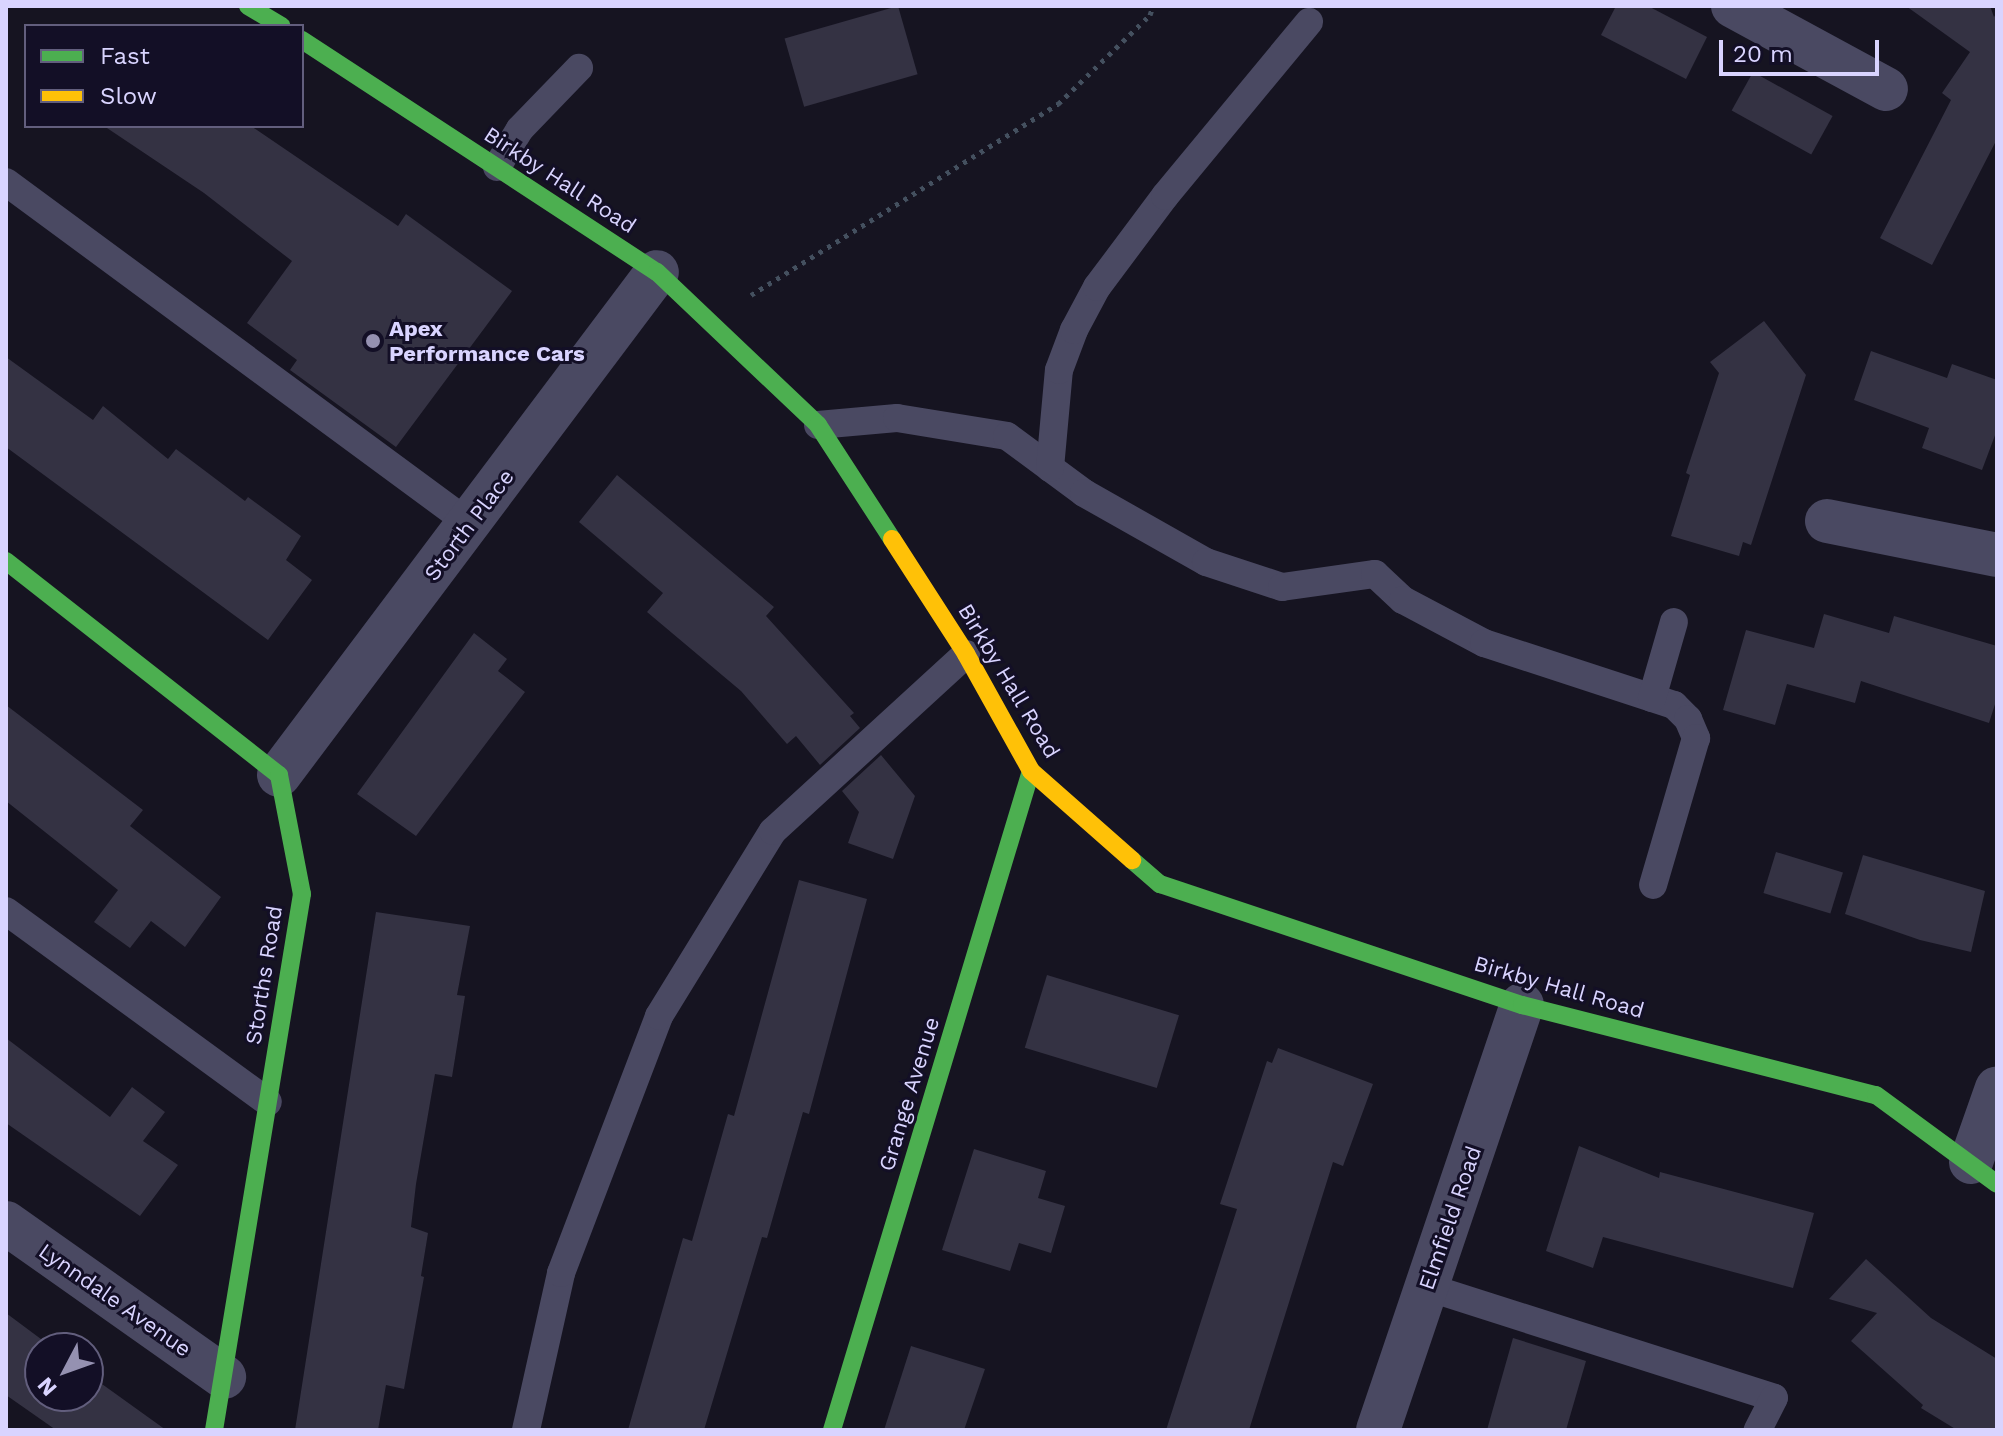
<!DOCTYPE html>
<style>
body{margin:0}
#map{position:relative;width:2003px;height:1436px;overflow:hidden;background:#161421;font-family:"Work Sans",sans-serif}
div>[style]{position:absolute}
.building>*{inset:0;background:#343243;transform-origin:0 0}
.path>*{height:5px;margin-top:-2.5px;transform-origin:0;background:repeating-linear-gradient(90deg,#44505f 0 4px,transparent 0 10px)}
.lane>*{height:28px;margin:-14px;padding:0 14px;transform-origin:14px;border-radius:14px;background:#4a4962}
.street>*{height:44px;margin:-22px;padding:0 22px;transform-origin:22px;border-radius:22px;background:#4a4962}
.fast>*{height:18px;margin:-9px;padding:0 9px;transform-origin:9px;border-radius:9px;background:#4caf50}
.slow>*{height:18px;margin:-9px;padding:0 9px;transform-origin:9px;border-radius:9px;background:#ffc107}
.dots>*{width:22px;height:22px;translate:-50% -50%;box-sizing:border-box;border:4px solid #130f26;border-radius:50%}
span{translate:-50% -50%;white-space:nowrap;text-align:center;line-height:1.15;-webkit-text-stroke:6px #130f26;paint-order:stroke}
.street-label{font-size:22px;color:#d9d4ff}
.poi-label{font-size:22px;color:#d9d4ff;font-weight:700}
.left{translate:0 -50%;text-align:left}
.frame{position:absolute;inset:0;border:8px solid #d9d4ff;pointer-events:none}
.legend{position:absolute;left:24px;top:24px;width:280px;height:104px;box-sizing:border-box;background:#130f26;border:2px solid #625e7d;margin:0;padding:10px 14px;list-style:none;font-size:24px;color:#d9d4ff}
.legend li{display:flex;align-items:center;gap:16px;height:40px}
.legend b{width:40px;border:2px solid #625e7d}
.north{position:absolute;left:24px;top:1332px;width:80px;height:80px;box-sizing:border-box;background:#130f26;border:2px solid #625e7d;border-radius:50%;rotate:229deg;font-size:22px;font-weight:700;line-height:32px;text-align:center;color:#d9d4ff}
.north::after{content:'';display:block;margin:auto;width:28px;height:36px;background:#9591b1;clip-path:polygon(50% 0,100% 100%,50% 72%,0 100%)}
.scale{position:absolute;left:1719px;top:40px;width:160px;height:36px;box-sizing:border-box;border:4px solid #d9d4ff;border-top:0;padding-left:10px;font-size:24px;line-height:28px;white-space:nowrap;color:#d9d4ff;-webkit-text-stroke:6px #130f26;paint-order:stroke}
</style>
<div id="map">
<div class="building">
<div style="left:898px;top:6px;width:71px;height:118px;rotate:74deg"></div>
<div style="clip-path:polygon(1616px 6px,1648px 6px,1707px 37px,1686px 79px,1601px 35px)"></div>
<div style="clip-path:polygon(1906px 6px,1990px 6px,1994px 17px,1997px 12px,1997px 139px,1932px 265px,1880px 238px,1951px 100px,1942px 93px,1970px 52px)"></div>
<div style="left:1753px;top:72px;width:91px;height:44px;rotate:29deg"></div>
<div style="clip-path:polygon(104px 126px,251px 126px,398px 226px,406px 214px,512px 291px,396px 447px,290px 370px,297px 360px,247px 323px,292px 261px,204px 193px)"></div>
<div style="clip-path:polygon(1764px 321px,1806px 375px,1751px 545px,1743px 542px,1739px 556px,1671px 536px,1690px 475px,1686px 473px,1719px 373px,1710px 362px)"></div>
<div style="clip-path:polygon(1871px 351px,1947px 378px,1952px 364px,1997px 380px,1997px 430px,1982px 470px,1922px 448px,1929px 428px,1854px 400px)"></div>
<div style="clip-path:polygon(6px 357px,93px 420px,103px 406px,168px 459px,176px 449px,245px 501px,248px 497px,301px 536px,286px 560px,312px 580px,268px 640px,6px 447px)"></div>
<div style="clip-path:polygon(617px 475px,774px 607px,766px 616px,854px 713px,850px 716px,860px 728px,820px 765px,796px 736px,787px 744px,741px 691px,647px 612px,663px 593px,579px 522px)"></div>
<div style="clip-path:polygon(1824px 614px,1889px 633px,1894px 616px,1997px 646px,1997px 698px,1989px 723px,1861px 681px,1855px 703px,1787px 684px,1775px 725px,1723px 710px,1746px 630px,1814px 648px)"></div>
<div style="clip-path:polygon(474px 633px,507px 659px,498px 671px,525px 692px,416px 836px,357px 794px)"></div>
<div style="clip-path:polygon(6px 705px,143px 810px,130px 826px,221px 897px,185px 947px,151px 921px,130px 948px,94px 922px,118px 890px,6px 801px)"></div>
<div style="clip-path:polygon(881px 755px,915px 796px,893px 859px,848px 843px,859px 812px,842px 791px)"></div>
<div style="left:1776px;top:852px;width:70px;height:43px;rotate:17deg"></div>
<div style="clip-path:polygon(1863px 855px,1985px 891px,1971px 952px,1920px 940px,1845px 914px)"></div>
<div style="clip-path:polygon(799px 880px,867px 899px,809px 1114px,803px 1112px,767px 1238px,762px 1237px,704px 1430px,628px 1430px,683px 1238px,692px 1241px,728px 1114px,734px 1116px)"></div>
<div style="clip-path:polygon(376px 912px,470px 926px,457px 995px,465px 996px,452px 1077px,435px 1074px,416px 1184px,411px 1227px,428px 1233px,421px 1276px,424px 1277px,404px 1389px,386px 1385px,378px 1430px,295px 1430px)"></div>
<div style="left:1047px;top:975px;width:138px;height:76px;rotate:17deg"></div>
<div style="clip-path:polygon(6px 1038px,110px 1117px,132px 1087px,165px 1112px,143px 1141px,178px 1165px,140px 1216px,6px 1123px)"></div>
<div style="clip-path:polygon(1278px 1048px,1373px 1084px,1343px 1166px,1333px 1162px,1249px 1430px,1166px 1430px,1237px 1209px,1220px 1204px,1267px 1061px,1272px 1063px)"></div>
<div style="clip-path:polygon(1579px 1146px,1659px 1178px,1660px 1172px,1814px 1213px,1793px 1288px,1603px 1237px,1593px 1268px,1546px 1251px)"></div>
<div style="clip-path:polygon(974px 1149px,1046px 1171px,1038px 1198px,1065px 1206px,1051px 1253px,1019px 1243px,1010px 1271px,942px 1250px)"></div>
<div style="clip-path:polygon(1866px 1259px,1931px 1318px,1997px 1359px,1997px 1430px,1957px 1430px,1921px 1408px,1923px 1405px,1851px 1341px,1877px 1313px,1829px 1299px)"></div>
<div style="clip-path:polygon(6px 1313px,53px 1348px,40px 1348px,40px 1396px,88px 1396px,88px 1374px,166px 1430px,56px 1430px,6px 1395px)"></div>
<div style="clip-path:polygon(1513px 1338px,1586px 1361px,1566px 1430px,1487px 1430px)"></div>
<div style="clip-path:polygon(911px 1346px,985px 1369px,964px 1430px,884px 1430px)"></div>
</div>
<div class="path">
<div style="left:751px;top:295px;width:362px;rotate:-31.9deg"></div>
<div style="left:1058px;top:104px;width:128px;rotate:-44.1deg"></div>
<div style="left:1150px;top:15px;width:9px;rotate:-72deg"></div>
</div>
<div class="lane">
<div style="left:497px;top:167px;width:44px;rotate:-58.8deg"></div>
<div style="left:520px;top:129px;width:85px;rotate:-46deg"></div>
<div style="left:6px;top:182px;width:576px;rotate:36.39deg"></div>
<div style="left:818px;top:425px;width:79px;rotate:-5.1deg"></div>
<div style="left:897px;top:418px;width:111px;rotate:9.3deg"></div>
<div style="left:1007px;top:436px;width:96px;rotate:36.5deg"></div>
<div style="left:1084px;top:493px;width:140px;rotate:29.5deg"></div>
<div style="left:1206px;top:562px;width:80px;rotate:18.2deg"></div>
<div style="left:1282px;top:587px;width:94px;rotate:-8deg"></div>
<div style="left:1375px;top:574px;width:38px;rotate:43deg"></div>
<div style="left:1403px;top:600px;width:92px;rotate:28deg"></div>
<div style="left:1484px;top:643px;width:200px;rotate:18.1deg"></div>
<div style="left:1674px;top:705px;width:20px;rotate:45deg"></div>
<div style="left:1688px;top:719px;width:21px;rotate:67deg"></div>
<div style="left:1696px;top:738px;width:153px;rotate:106.3deg"></div>
<div style="left:1050px;top:468px;width:98px;rotate:-84.8deg"></div>
<div style="left:1059px;top:370px;width:43px;rotate:-69.4deg"></div>
<div style="left:1074px;top:330px;width:49px;rotate:-61.9deg"></div>
<div style="left:1097px;top:287px;width:114px;rotate:-53.2deg"></div>
<div style="left:1165px;top:196px;width:226px;rotate:-50.4deg"></div>
<div style="left:1652px;top:698px;width:79px;rotate:-73.9deg"></div>
<div style="left:6px;top:911px;width:324px;rotate:36.1deg"></div>
<div style="left:1427px;top:1287px;width:364px;rotate:17.7deg"></div>
<div style="left:1774px;top:1398px;width:36px;rotate:117deg"></div>
<div style="left:526px;top:1430px;width:161px;rotate:-77.4deg"></div>
<div style="left:561px;top:1273px;width:275px;rotate:-69.1deg"></div>
<div style="left:659px;top:1016px;width:217px;rotate:-58.4deg"></div>
<div style="left:773px;top:831px;width:262px;rotate:-42.5deg"></div>
</div>
<div class="street">
<div style="left:1733px;top:6px;width:174px;rotate:28.5deg"></div>
<div style="left:1827px;top:521px;width:173px;rotate:11.3deg"></div>
<div style="left:279px;top:775px;width:629px;rotate:-53.08deg"></div>
<div style="left:1971px;top:1162px;width:78px;rotate:-70.6deg"></div>
<div style="left:6px;top:1223px;width:267px;rotate:35.2deg"></div>
<div style="left:1378px;top:1430px;width:449px;rotate:-71.3deg"></div>
</div>
<div class="fast">
<div style="left:248px;top:6px;width:39px;rotate:31deg"></div>
<div style="left:302px;top:40px;width:424px;rotate:33.2deg"></div>
<div style="left:657px;top:272px;width:222px;rotate:43.5deg"></div>
<div style="left:818px;top:425px;width:136px;rotate:57deg"></div>
<div style="left:6px;top:561px;width:347px;rotate:38.1deg"></div>
<div style="left:279px;top:775px;width:121px;rotate:79.1deg"></div>
<div style="left:302px;top:894px;width:543px;rotate:99.32deg"></div>
<div style="left:1132px;top:860px;width:37px;rotate:41deg"></div>
<div style="left:1160px;top:884px;width:382px;rotate:18.5deg"></div>
<div style="left:1522px;top:1005px;width:365px;rotate:14.3deg"></div>
<div style="left:1876px;top:1095px;width:150px;rotate:36.3deg"></div>
<div style="left:832px;top:1430px;width:688px;rotate:-73.2deg"></div>
</div>
<div class="slow">
<div style="left:892px;top:539px;width:137px;rotate:57.2deg"></div>
<div style="left:966px;top:654px;width:134px;rotate:60.9deg"></div>
<div style="left:1031px;top:771px;width:135px;rotate:41.4deg"></div>
</div>
<div class="dots">
<div style="left:373px;top:341px;background:#9591b1"></div>
</div>
<div class="street-label">
<span style="left:560px;top:180px;rotate:33deg">Birkby Hall Road</span>
<span style="left:469px;top:525px;rotate:-53deg">Storth Place</span>
<span style="left:1009px;top:681px;rotate:59deg">Birkby Hall Road</span>
<span style="left:264px;top:975px;rotate:-81deg">Storths Road</span>
<span style="left:1559px;top:987px;rotate:16deg">Birkby Hall Road</span>
<span style="left:909px;top:1094px;rotate:-73deg">Grange Avenue</span>
<span style="left:1450px;top:1218px;rotate:-71deg">Elmfield Road</span>
<span style="left:115px;top:1300px;rotate:35deg">Lynndale Avenue</span>
</div>
<div class="poi-label">
<span class="left" style="left:389px;top:341px">Apex<br>Performance Cars</span>
</div>
<div class="frame"></div>
<ul class="legend">
<li><b style="height:10px;background:#4caf50"></b>Fast</li>
<li><b style="height:10px;background:#ffc107"></b>Slow</li>
</ul>
<div class="north">N</div>
<div class="scale">20 m</div>
</div>
